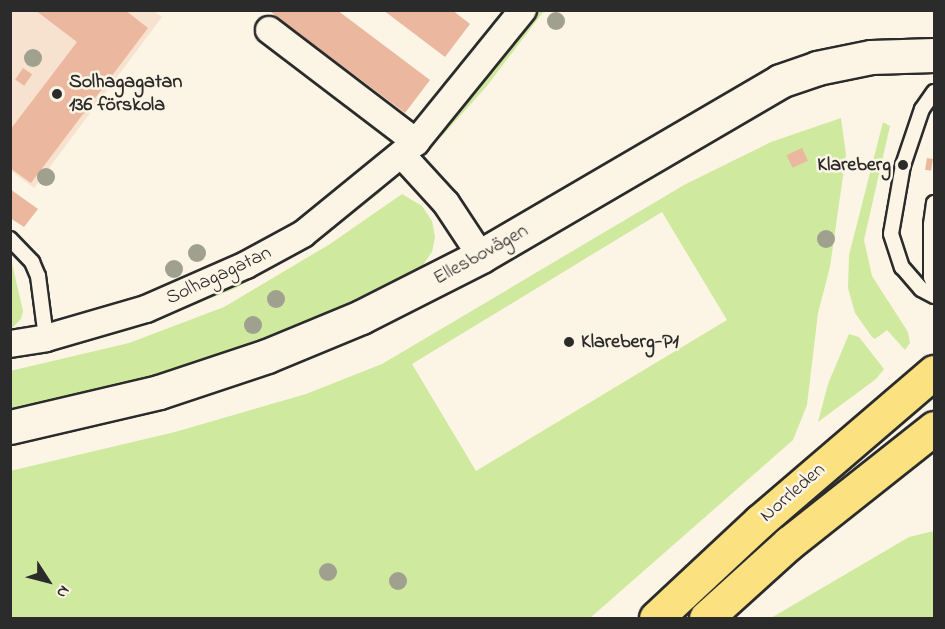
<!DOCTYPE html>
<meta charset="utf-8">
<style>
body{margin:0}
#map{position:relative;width:945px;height:629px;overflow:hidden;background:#fcf5e5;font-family:"Indie Flower",sans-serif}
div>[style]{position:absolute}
.built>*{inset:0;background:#f7e2d0}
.green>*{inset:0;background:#cfe99f}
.building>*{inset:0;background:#ebb79e;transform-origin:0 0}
.roads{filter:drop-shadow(2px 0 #2b2b2b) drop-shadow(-2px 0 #2b2b2b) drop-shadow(0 2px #2b2b2b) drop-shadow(0 -2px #2b2b2b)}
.service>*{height:14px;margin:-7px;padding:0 7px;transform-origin:7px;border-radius:7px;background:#fcf5e5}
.minor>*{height:26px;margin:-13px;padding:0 13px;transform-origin:13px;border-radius:13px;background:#fcf5e5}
.secondary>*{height:33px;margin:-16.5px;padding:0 16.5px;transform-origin:16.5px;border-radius:16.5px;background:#fcf5e5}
.trunk>*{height:33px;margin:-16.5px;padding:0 16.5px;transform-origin:16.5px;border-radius:16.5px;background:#fbe180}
.trees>*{width:18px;height:18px;margin:-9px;border-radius:50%;background:#a0a08f}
.dots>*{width:16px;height:16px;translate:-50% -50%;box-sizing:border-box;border:3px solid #fcf5e5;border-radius:50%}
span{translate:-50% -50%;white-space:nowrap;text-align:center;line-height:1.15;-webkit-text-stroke:5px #fcf5e5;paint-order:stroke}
.poi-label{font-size:20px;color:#2b2b2b;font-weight:700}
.left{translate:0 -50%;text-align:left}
.right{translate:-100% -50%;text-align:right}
.street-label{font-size:20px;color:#2b2b2b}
.frame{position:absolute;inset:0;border:12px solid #2b2b2b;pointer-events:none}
.north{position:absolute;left:18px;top:551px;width:60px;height:60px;-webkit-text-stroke:4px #fcf5e5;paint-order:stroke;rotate:126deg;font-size:16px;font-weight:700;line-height:24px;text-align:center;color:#2b2b2b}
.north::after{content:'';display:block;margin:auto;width:21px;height:27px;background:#2b2b2b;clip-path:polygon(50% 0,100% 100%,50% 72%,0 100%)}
</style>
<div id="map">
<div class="built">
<div style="clip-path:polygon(152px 10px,162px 17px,34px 188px,11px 171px,11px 11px)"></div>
</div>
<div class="green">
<div style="clip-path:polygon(537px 11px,544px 11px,486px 87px,441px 137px,444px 128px,492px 72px)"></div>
<div style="clip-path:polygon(evenodd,841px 118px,846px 155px,830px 267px,818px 313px,807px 405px,793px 440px,590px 618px,11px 618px,10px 471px,175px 432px,306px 394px,382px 364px,684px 185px,771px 142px,841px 118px,662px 212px,727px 320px,476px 471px,412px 364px,662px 212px)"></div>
<div style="clip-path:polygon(883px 122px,890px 126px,864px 240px,872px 276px,908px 332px,910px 343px,905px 350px,887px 330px,875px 339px,872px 337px,855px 313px,848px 288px,849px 255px)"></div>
<div style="clip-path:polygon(383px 190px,326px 235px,236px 288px,137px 328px,59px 350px,58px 344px)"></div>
<div style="clip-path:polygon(402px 194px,422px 206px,432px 221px,435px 237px,432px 252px,418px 272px,376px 294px,265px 340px,136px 382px,11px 410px,10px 371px,129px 343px,224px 307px,330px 244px)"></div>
<div style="clip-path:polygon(10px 255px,23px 311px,21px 319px,11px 329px)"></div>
<div style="clip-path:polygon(849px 334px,859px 337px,884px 369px,876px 379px,818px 422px,828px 384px)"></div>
<div style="clip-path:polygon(934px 531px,934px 618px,771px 618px,909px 537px)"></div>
</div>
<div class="building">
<div style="clip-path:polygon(35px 10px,125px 10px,148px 28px,31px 183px,10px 168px,10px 130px,77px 42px)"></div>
<div style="clip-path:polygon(268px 10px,337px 10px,430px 80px,405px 113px)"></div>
<div style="clip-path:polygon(383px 10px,452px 10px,470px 24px,445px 57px)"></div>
<div style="left:23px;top:68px;width:11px;height:14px;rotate:34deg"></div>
<div style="left:802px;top:148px;width:14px;height:17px;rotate:65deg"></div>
<div style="left:927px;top:158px;width:6px;height:12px;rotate:9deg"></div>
<div style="clip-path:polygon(10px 189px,38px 209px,24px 227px,10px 218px)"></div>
</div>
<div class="roads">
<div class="service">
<div style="left:934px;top:92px;width:21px;rotate:125deg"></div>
<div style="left:922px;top:109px;width:59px;rotate:108.7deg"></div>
<div style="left:903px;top:165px;width:70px;rotate:99.9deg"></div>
<div style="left:891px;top:234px;width:35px;rotate:72deg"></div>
<div style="left:902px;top:267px;width:29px;rotate:49deg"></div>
<div style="left:921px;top:289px;width:15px;rotate:28deg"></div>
<div style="left:934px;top:203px;width:21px;rotate:98deg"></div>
<div style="left:931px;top:224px;width:53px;rotate:90deg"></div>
<div style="left:931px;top:277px;width:9px;rotate:69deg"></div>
<div style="left:10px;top:239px;width:32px;rotate:46deg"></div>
<div style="left:32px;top:262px;width:15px;rotate:67deg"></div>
<div style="left:38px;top:276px;width:63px;rotate:82.6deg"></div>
</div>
<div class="minor">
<div style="left:269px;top:30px;width:185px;rotate:37.3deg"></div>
<div style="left:402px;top:155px;width:65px;rotate:47.5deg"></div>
<div style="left:446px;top:203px;width:64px;rotate:56.6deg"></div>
<div style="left:10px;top:344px;width:36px;rotate:-9deg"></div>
<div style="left:46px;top:338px;width:104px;rotate:-16.2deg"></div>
<div style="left:146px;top:309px;width:109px;rotate:-23.7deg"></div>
<div style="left:246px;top:265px;width:65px;rotate:-28.5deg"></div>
<div style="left:303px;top:234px;width:146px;rotate:-39.2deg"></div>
<div style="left:416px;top:142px;width:170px;rotate:-51deg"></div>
</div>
<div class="secondary">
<div style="left:10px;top:427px;width:153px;rotate:-13.2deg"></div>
<div style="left:159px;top:392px;width:114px;rotate:-18.4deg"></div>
<div style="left:267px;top:356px;width:102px;rotate:-22.5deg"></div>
<div style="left:361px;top:317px;width:135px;rotate:-26.9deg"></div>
<div style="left:481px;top:256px;width:346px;rotate:-30.3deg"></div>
<div style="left:780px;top:81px;width:39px;rotate:-19deg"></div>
<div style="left:817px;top:68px;width:55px;rotate:-11.5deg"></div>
<div style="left:871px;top:57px;width:63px;rotate:-1.8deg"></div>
</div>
<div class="trunk">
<div style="left:656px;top:618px;width:142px;rotate:-43deg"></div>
<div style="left:760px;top:521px;width:229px;rotate:-40.6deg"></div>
<div style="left:706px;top:618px;width:112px;rotate:-42.1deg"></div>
<div style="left:789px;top:543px;width:185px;rotate:-38.4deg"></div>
</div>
</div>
<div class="trees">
<div style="left:556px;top:21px"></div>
<div style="left:33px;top:58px"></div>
<div style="left:46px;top:177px"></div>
<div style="left:826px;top:239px"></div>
<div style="left:197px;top:253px"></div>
<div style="left:174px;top:269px"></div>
<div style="left:276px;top:299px"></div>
<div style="left:253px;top:325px"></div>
<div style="left:328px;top:572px"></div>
<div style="left:398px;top:581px"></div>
</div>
<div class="dots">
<div style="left:57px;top:94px;background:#2b2b2b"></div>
<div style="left:903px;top:165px;background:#2b2b2b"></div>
<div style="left:569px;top:342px;background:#2b2b2b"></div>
</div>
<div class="poi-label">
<span class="left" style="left:69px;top:94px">Solhagagatan<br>136 förskola</span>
<span class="right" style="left:891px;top:165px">Klareberg</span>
<span class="left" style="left:581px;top:342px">Klareberg-P1</span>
</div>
<div class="street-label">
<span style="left:481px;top:255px;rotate:-29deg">Ellesbovägen</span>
<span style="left:219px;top:276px;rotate:-25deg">Solhagagatan</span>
<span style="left:793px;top:493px;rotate:-41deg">Norrleden</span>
</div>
<div class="frame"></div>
<div class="north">N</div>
</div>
